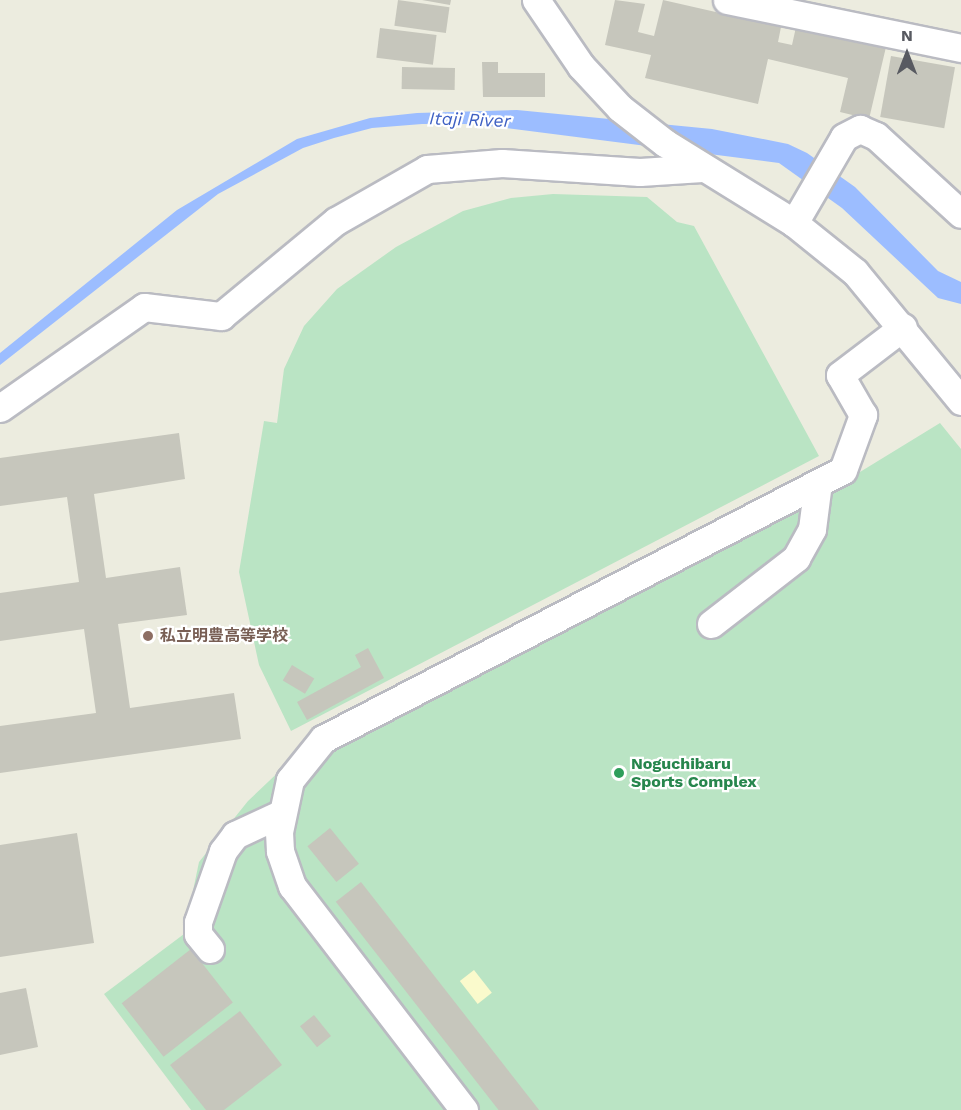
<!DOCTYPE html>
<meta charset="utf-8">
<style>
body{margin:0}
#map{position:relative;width:961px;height:1110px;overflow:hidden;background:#ececdf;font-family:"Work Sans","Noto Sans JP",sans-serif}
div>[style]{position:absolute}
.green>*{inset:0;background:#bae4c4}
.sand>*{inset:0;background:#fafacc;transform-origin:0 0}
.water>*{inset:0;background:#9cbdff}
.building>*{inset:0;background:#c6c6bc;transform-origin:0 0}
.roads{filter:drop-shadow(2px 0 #babbc2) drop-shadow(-2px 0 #babbc2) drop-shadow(0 2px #babbc2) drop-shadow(0 -2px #babbc2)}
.minor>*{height:27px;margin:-13.5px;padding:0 13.5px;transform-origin:13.5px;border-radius:13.5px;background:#fff}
.dots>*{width:16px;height:16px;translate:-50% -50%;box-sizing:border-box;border:3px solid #fff;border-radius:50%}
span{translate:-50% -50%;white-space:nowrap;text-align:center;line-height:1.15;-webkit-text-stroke:4.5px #fff;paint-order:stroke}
.education-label{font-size:16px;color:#785e54;font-weight:700}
.left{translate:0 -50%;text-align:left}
.leisure-label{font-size:16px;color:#27864d;font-weight:700}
.water-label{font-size:18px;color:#3e60c3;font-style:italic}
.north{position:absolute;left:877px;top:24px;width:60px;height:60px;-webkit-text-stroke:4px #fff;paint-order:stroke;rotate:0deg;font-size:16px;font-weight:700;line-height:24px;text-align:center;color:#585a61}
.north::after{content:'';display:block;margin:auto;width:21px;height:27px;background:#585a61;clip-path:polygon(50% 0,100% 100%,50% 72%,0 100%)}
</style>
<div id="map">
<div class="green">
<div style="clip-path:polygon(553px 194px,647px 197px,677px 222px,694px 226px,819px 456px,291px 731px,259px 665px,239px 572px,264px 421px,277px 423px,284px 369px,304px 326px,337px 289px,396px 247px,463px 211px,511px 198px)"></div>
<div style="clip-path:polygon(940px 423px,961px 449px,961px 1110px,191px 1110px,104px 994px,184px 934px,199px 862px,248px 801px,307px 745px,309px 734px,829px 467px,842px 483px)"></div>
</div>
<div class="sand">
<div style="left:474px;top:970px;width:29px;height:18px;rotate:52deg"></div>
</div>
<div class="water">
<div style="clip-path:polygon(517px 110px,712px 129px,788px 144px,807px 153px,855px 187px,938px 271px,961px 282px,961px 304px,938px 298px,842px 208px,779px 163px,474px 124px,422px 124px,372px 128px,334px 138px,303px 148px,218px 194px,0 365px,0 353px,177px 210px,297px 139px,370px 118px,417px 113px)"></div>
</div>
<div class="building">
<div style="left:398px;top:0;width:52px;height:26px;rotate:8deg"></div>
<div style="clip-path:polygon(422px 0,451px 0,450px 5px)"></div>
<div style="clip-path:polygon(615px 0,645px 4px,638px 32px,654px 36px,663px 0,781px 27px,778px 42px,792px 45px,796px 27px,886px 47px,869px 119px,840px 112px,848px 78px,768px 59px,758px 104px,645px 78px,651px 55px,605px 45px)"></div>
<div style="left:380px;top:28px;width:57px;height:30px;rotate:7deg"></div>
<div style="left:891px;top:56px;width:65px;height:62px;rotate:10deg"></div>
<div style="clip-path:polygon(482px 62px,498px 62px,498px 73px,545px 73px,545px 97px,483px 97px)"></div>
<div style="left:402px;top:67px;width:53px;height:22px;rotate:1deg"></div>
<div style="clip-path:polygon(179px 433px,185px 479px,94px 494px,106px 578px,180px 567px,187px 615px,118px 624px,130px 708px,234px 693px,241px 739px,0 773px,0 726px,96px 713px,84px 629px,0 641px,0 593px,79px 582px,67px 497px,0 506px,0 458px)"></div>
<div style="clip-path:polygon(368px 648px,384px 678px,307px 720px,297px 702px,361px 667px,355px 655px)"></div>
<div style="left:292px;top:665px;width:26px;height:18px;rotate:31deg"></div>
<div style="left:330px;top:828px;width:46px;height:29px;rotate:51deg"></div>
<div style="clip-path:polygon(77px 833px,94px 943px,0 957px,0 845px)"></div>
<div style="left:361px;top:882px;width:289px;height:32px;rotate:52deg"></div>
<div style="left:191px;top:949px;width:68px;height:88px;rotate:52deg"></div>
<div style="clip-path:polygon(26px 988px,38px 1047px,0 1055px,0 993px)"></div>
<div style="clip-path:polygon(240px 1011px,282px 1065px,224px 1110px,206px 1110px,170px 1065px)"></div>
<div style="left:314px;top:1015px;width:27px;height:18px;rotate:51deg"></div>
</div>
<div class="roads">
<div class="minor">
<div style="left:536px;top:0;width:80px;rotate:55.7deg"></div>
<div style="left:581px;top:66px;width:57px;rotate:47.1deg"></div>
<div style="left:620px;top:108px;width:57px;rotate:37.9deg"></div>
<div style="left:665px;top:143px;width:152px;rotate:31.8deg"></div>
<div style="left:794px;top:223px;width:78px;rotate:38.8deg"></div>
<div style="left:855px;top:272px;width:167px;rotate:50.6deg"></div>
<div style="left:727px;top:0;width:239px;rotate:11.6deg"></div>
<div style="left:794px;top:223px;width:99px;rotate:-59.8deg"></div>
<div style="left:844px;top:137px;width:18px;rotate:-27deg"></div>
<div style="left:860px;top:129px;width:17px;rotate:24deg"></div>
<div style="left:876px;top:136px;width:115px;rotate:42.5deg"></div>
<div style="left:0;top:408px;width:176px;rotate:-35deg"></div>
<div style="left:144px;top:307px;width:78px;rotate:6.7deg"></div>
<div style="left:221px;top:316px;width:149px;rotate:-39.6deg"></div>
<div style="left:336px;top:221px;width:105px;rotate:-29.7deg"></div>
<div style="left:427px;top:169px;width:75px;rotate:-4.6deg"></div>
<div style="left:502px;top:163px;width:138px;rotate:3.7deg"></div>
<div style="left:640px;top:172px;width:62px;rotate:-3.7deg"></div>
<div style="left:711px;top:624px;width:108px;rotate:-37.8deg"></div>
<div style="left:796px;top:558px;width:33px;rotate:-61deg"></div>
<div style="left:812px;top:529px;width:46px;rotate:-82.6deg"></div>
<div style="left:210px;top:949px;width:19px;rotate:-129deg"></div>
<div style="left:198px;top:934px;width:12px;rotate:-90deg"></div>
<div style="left:198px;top:922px;width:75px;rotate:-70.6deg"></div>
<div style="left:223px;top:851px;width:20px;rotate:-53deg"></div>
<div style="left:235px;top:835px;width:50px;rotate:-25deg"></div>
<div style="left:464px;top:1110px;width:282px;rotate:-127.5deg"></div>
<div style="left:292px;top:886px;width:37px;rotate:-109deg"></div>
<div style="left:280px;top:851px;width:19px;rotate:-93deg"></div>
<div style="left:279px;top:832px;width:53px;rotate:-78.1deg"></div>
<div style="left:290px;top:780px;width:53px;rotate:-51.2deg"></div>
<div style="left:323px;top:739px;width:585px;rotate:-27.35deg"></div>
<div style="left:843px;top:470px;width:59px;rotate:-70deg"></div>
<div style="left:863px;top:415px;width:46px;rotate:-119.9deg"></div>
<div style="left:840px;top:375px;width:79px;rotate:-37.3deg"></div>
</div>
</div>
<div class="dots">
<div style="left:148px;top:636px;background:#8d6e63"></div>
<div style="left:619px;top:773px;background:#2e9e5b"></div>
</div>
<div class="education-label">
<span class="left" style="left:160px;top:636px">私立明豊高等学校</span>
</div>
<div class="leisure-label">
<span class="left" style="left:631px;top:773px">Noguchibaru<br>Sports Complex</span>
</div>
<div class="water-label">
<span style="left:470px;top:120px;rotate:2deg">Itaji River</span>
</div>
<div class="north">N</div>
</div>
